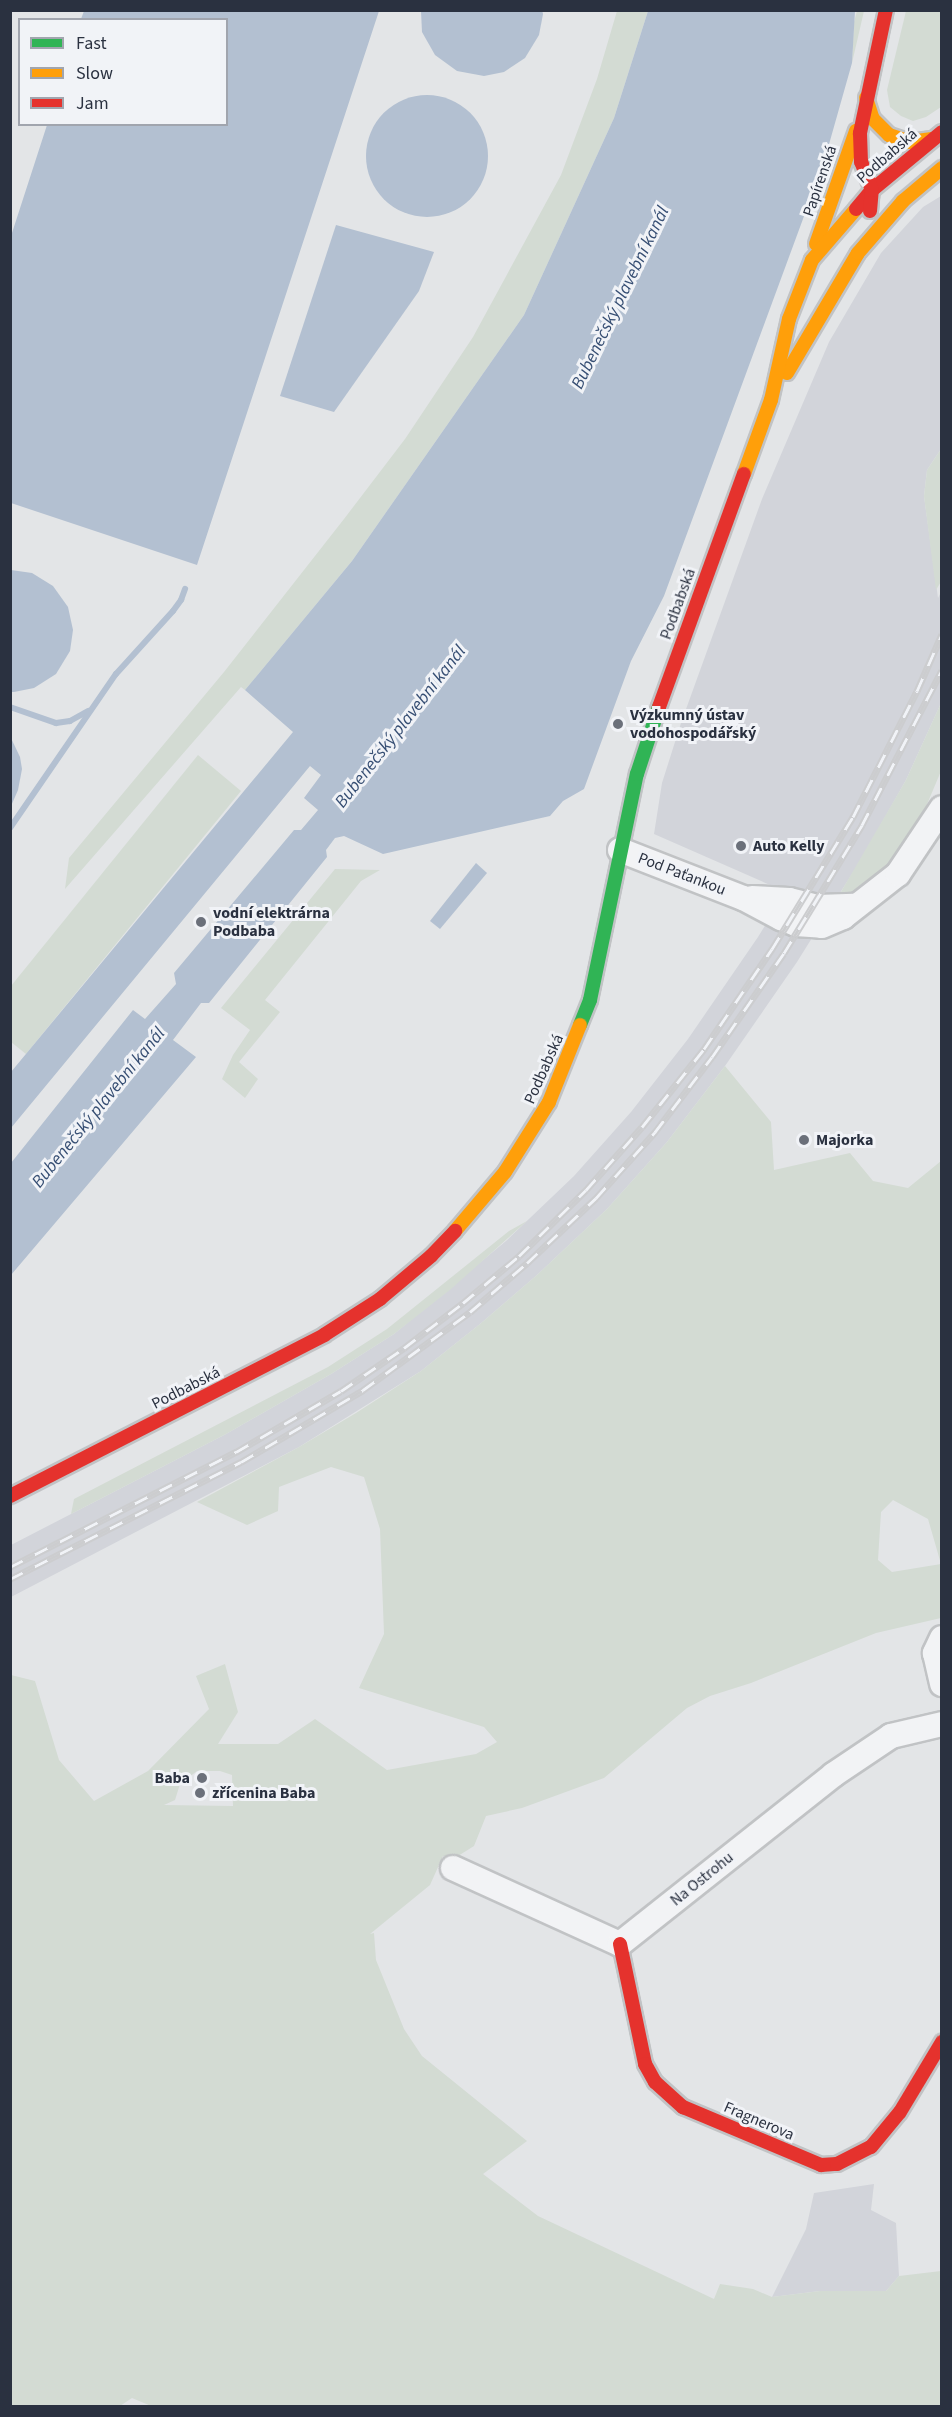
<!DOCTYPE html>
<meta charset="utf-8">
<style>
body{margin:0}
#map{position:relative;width:952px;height:2417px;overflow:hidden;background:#e3e5e7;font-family:"Source Sans 3",sans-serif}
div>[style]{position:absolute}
.built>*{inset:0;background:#d2d4da}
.green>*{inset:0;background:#d3dbd3}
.water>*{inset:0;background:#b3c0d1}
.round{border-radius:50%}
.stream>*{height:6px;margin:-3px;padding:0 3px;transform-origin:3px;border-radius:3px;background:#b3c0d1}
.roads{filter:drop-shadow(2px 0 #c1c3c5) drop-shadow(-2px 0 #c1c3c5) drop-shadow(0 2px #c1c3c5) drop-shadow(0 -2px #c1c3c5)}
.street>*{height:24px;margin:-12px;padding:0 12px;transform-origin:12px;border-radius:12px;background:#f2f3f5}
.fast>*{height:14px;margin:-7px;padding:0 7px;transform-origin:7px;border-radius:7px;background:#30b455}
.slow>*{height:14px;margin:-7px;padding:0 7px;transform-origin:7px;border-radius:7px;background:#ff9f0a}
.jam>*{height:14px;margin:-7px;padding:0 7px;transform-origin:7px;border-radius:7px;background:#e5322d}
.rail>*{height:7px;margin-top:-3.5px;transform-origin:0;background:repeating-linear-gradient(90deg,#f1f3f7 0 14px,#cccdcf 0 28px);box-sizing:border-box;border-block:2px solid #cccdcf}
.dots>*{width:16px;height:16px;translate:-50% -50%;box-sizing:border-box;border:3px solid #f1f3f7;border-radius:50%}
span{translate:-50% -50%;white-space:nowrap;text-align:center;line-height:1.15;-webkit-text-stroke:6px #f1f3f7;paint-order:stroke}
.street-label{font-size:16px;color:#2a3140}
.poi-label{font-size:16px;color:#2a3140;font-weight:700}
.left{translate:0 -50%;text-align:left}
.right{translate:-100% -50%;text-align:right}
.water-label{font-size:18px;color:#364e73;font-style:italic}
.frame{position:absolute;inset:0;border:12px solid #2a3140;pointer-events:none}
.legend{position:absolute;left:18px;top:18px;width:210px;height:108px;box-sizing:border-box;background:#f1f3f7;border:2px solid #a1a5ae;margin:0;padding:8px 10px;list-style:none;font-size:18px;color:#2a3140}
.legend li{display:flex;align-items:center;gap:12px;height:30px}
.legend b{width:30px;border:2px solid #a1a5ae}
</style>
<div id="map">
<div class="built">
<div style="clip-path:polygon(941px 196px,941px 449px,927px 470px,924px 496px,938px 598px,941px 592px,941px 703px,906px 780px,860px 861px,797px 962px,725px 1066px,667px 1142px,607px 1209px,537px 1275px,480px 1324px,421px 1371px,299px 1447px,11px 1597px,11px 1545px,226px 1434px,331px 1374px,394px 1334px,506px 1241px,574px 1176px,631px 1112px,688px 1039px,758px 937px,786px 892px,654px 834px,662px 783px,681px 723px,762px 499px,829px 342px,881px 253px,923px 207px)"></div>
<div style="clip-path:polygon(874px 2184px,871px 2210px,896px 2223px,899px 2276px,886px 2291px,820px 2291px,772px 2297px,806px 2229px,814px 2193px)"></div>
</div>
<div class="green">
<div style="clip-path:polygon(617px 11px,648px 11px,614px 118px,524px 315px,352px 561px,245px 690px,241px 687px,65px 889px,69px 858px,224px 672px,344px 519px,405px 439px,473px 337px,561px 175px,597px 79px)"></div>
<div style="clip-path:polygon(857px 11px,864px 11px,852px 63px,854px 22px)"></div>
<div style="clip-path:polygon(906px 11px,941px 11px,941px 107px,926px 117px,913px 121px,901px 116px,890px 107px,887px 90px)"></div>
<div style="clip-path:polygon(941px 449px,942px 580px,936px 590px,924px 496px,927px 470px)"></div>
<div style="clip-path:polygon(941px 703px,941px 771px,915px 833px,891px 867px,855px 895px,838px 897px,906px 780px)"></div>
<div style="clip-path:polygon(198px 755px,241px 791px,26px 1054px,11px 1042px,11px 986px)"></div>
<div style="clip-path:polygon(335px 869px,380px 870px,361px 881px,265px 1000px,280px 1012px,239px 1062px,258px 1079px,245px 1098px,222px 1079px,233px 1055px,250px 1030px,221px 1008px)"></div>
<div style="clip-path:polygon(evenodd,725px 1066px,771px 1122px,774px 1170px,850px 1153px,873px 1181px,908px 1188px,941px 1161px,941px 1618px,876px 1633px,751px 1683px,710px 1696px,687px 1708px,604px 1778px,522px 1808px,486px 1816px,474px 1846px,458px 1856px,443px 1856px,430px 1885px,370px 1934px,374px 1933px,376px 1960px,404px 2029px,422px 2056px,527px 2141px,483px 2174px,538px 2216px,714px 2299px,720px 2284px,753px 2289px,772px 2297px,820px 2291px,886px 2291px,899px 2276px,941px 2271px,941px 2406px,151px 2406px,132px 2398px,120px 2406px,11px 2406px,11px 1675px,35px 1681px,59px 1760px,94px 1801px,148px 1771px,209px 1709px,196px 1676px,225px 1664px,238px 1712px,218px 1744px,278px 1744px,315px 1719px,387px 1770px,476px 1754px,497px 1742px,484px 1727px,359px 1688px,384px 1634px,380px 1529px,364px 1477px,331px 1467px,279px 1487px,278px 1511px,247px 1525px,197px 1502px,299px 1447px,356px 1413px,421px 1371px,480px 1324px,537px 1275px,607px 1209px,667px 1142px,725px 1066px,893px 1500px,928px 1519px,941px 1564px,892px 1572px,878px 1560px,881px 1512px,893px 1500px,725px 1066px,197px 1771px,220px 1771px,232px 1775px,233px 1806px,164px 1805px,175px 1800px,180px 1784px,197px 1771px)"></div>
<div style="clip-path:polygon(527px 1221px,451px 1289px,394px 1334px,331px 1374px,226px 1434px,71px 1514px,74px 1499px,328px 1367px,387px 1329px,509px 1231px)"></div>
</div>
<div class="water">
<div style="clip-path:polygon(84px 11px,379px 11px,197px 565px,11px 503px,11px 236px,47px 125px,226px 124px,226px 20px,81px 19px)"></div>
<div style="clip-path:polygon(421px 11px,542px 10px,543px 14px,539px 35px,525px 58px,504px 72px,484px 76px,457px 71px,435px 55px,422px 32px)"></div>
<div style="clip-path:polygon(648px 11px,855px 11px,852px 63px,824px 162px,664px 596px,631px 661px,584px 789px,563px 801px,550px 816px,383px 854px,344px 836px,335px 838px,326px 850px,327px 857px,209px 1003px,201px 1003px,173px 1040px,196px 1057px,11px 1275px,11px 1163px,133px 1010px,145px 1019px,176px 984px,174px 973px,294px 830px,301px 830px,318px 810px,304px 798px,321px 775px,310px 766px,11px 1128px,11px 1072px,293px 732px,245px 690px,352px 561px,524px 315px,614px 118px)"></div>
<div class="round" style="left:366px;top:95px;width:122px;height:122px"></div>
<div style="clip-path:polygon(336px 225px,434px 252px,419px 291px,334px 412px,280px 396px)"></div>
<div style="clip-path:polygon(11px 570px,32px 573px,53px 586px,68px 607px,73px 630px,70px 651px,56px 674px,34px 688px,14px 692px,10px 692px)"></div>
<div style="clip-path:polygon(10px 736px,20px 757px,22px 769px,18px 790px,11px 806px)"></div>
<div style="clip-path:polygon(476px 863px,487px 873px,440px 929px,430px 921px)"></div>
</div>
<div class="stream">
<div style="left:10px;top:707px;width:49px;rotate:19.2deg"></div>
<div style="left:56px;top:723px;width:14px;rotate:-8deg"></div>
<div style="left:70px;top:721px;width:21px;rotate:-29deg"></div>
<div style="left:10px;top:828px;width:187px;rotate:-55.5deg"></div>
<div style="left:116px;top:674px;width:85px;rotate:-47.9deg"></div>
<div style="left:173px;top:611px;width:14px;rotate:-54deg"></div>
<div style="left:181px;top:600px;width:12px;rotate:-70deg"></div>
</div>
<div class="roads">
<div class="street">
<div style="left:620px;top:850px;width:132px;rotate:21.3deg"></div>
<div style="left:743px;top:898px;width:43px;rotate:27.8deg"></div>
<div style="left:781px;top:918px;width:16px;rotate:22deg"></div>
<div style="left:796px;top:924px;width:26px;rotate:4deg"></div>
<div style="left:822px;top:926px;width:23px;rotate:-23deg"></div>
<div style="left:843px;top:917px;width:70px;rotate:-38deg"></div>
<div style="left:898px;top:874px;width:79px;rotate:-56.3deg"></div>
<div style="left:752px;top:898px;width:37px;rotate:3deg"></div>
<div style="left:789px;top:900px;width:30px;rotate:14deg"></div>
<div style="left:818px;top:907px;width:36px;rotate:-2deg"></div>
<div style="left:942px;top:1638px;width:17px;rotate:115deg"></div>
<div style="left:935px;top:1653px;width:32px;rotate:77deg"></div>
<div style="left:453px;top:1868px;width:183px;rotate:24.5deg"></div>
<div style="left:620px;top:1944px;width:272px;rotate:-38.4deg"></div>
<div style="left:833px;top:1775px;width:70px;rotate:-33.9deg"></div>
<div style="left:891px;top:1736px;width:52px;rotate:-13.2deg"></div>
</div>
<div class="fast">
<div style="left:580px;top:1025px;width:27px;rotate:-68deg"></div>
<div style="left:590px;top:1000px;width:231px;rotate:-78.3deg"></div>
<div style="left:637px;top:774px;width:71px;rotate:-71.8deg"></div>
</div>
<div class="slow">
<div style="left:866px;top:98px;width:22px;rotate:72deg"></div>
<div style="left:873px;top:119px;width:23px;rotate:45deg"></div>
<div style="left:889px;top:135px;width:22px;rotate:18deg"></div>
<div style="left:910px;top:142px;width:22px;rotate:-8deg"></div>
<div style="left:816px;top:244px;width:120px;rotate:-70.5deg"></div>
<div style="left:787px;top:373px;width:139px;rotate:-59.4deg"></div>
<div style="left:858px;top:253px;width:69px;rotate:-49.1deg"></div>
<div style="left:903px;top:201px;width:51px;rotate:-40.2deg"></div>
<div style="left:744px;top:474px;width:79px;rotate:-70deg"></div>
<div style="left:771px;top:400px;width:83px;rotate:-77.5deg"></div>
<div style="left:789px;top:319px;width:63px;rotate:-68.7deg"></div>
<div style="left:812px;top:260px;width:67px;rotate:-49.2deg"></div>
<div style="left:455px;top:1231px;width:77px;rotate:-49.7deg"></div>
<div style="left:505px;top:1172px;width:83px;rotate:-57.8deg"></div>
<div style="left:549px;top:1102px;width:83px;rotate:-68.1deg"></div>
</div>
<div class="jam">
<div style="left:856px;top:209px;width:25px;rotate:-50deg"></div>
<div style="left:872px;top:190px;width:91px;rotate:-39.6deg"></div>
<div style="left:870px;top:211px;width:21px;rotate:-85deg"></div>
<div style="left:872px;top:190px;width:30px;rotate:-111deg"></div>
<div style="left:861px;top:162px;width:29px;rotate:-92deg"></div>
<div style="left:860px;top:133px;width:126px;rotate:-78.1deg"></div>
<div style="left:659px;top:707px;width:248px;rotate:-70deg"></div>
<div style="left:10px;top:1496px;width:353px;rotate:-27.1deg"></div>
<div style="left:324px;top:1335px;width:67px;rotate:-32.7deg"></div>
<div style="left:380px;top:1299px;width:67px;rotate:-40.1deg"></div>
<div style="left:431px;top:1256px;width:35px;rotate:-46deg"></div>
<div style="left:620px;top:1944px;width:123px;rotate:78.2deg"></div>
<div style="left:645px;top:2064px;width:21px;rotate:61deg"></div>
<div style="left:655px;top:2082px;width:38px;rotate:42deg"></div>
<div style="left:683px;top:2107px;width:150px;rotate:22.8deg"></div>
<div style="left:821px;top:2165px;width:16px;rotate:-4deg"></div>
<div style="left:837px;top:2164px;width:38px;rotate:-27deg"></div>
<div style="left:871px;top:2147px;width:45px;rotate:-50.4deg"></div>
<div style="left:900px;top:2112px;width:82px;rotate:-59deg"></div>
</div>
</div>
<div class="rail">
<div style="left:10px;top:1567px;width:254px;rotate:-27deg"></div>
<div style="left:236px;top:1452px;width:121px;rotate:-30.2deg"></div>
<div style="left:341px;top:1391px;width:76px;rotate:-34.3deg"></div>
<div style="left:404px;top:1348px;width:74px;rotate:-37.3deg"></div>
<div style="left:463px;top:1303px;width:73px;rotate:-40deg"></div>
<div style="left:519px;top:1256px;width:94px;rotate:-44.6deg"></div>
<div style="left:586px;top:1190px;width:84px;rotate:-48.4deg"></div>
<div style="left:642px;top:1127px;width:100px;rotate:-51.5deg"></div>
<div style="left:704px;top:1049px;width:121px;rotate:-55.8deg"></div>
<div style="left:772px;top:949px;width:155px;rotate:-58.5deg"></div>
<div style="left:853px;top:817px;width:141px;rotate:-63.1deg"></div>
<div style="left:917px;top:691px;width:62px;rotate:-66.3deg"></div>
<div style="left:10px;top:1579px;width:259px;rotate:-26.9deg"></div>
<div style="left:241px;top:1462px;width:142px;rotate:-30.5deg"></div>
<div style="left:363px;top:1390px;width:132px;rotate:-36.1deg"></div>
<div style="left:470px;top:1312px;width:75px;rotate:-40.7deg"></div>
<div style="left:527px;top:1263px;width:95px;rotate:-43.3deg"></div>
<div style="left:596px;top:1198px;width:89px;rotate:-48.2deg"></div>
<div style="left:655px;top:1132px;width:94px;rotate:-52.8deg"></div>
<div style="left:712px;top:1057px;width:126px;rotate:-55.3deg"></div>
<div style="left:784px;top:953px;width:150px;rotate:-58.6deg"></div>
<div style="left:862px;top:825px;width:174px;rotate:-62.7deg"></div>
</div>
<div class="dots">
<div style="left:618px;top:724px;background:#6b707a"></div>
<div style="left:741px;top:846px;background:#6b707a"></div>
<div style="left:201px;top:922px;background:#6b707a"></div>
<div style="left:804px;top:1140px;background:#6b707a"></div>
<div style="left:202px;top:1778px;background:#6b707a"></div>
<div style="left:200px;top:1793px;background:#6b707a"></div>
</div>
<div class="street-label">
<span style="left:887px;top:156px;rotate:-41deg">Podbabská</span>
<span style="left:820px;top:181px;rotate:-71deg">Papírenská</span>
<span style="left:678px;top:604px;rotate:-70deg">Podbabská</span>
<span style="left:682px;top:874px;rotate:21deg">Pod Paťankou</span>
<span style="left:544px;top:1069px;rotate:-66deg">Podbabská</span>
<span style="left:186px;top:1388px;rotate:-27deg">Podbabská</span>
<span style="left:702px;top:1879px;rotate:-39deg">Na Ostrohu</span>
<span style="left:759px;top:2121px;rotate:23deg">Fragnerova</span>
</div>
<div class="poi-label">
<span class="left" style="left:630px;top:724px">Výzkumný ústav<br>vodohospodářský</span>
<span class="left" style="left:753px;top:846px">Auto Kelly</span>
<span class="left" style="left:213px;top:922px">vodní elektrárna<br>Podbaba</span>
<span class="left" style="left:816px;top:1140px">Majorka</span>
<span class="right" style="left:190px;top:1778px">Baba</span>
<span class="left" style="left:212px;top:1793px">zřícenina Baba</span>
</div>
<div class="water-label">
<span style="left:621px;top:298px;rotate:-64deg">Bubenečský plavební kanál</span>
<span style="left:401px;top:727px;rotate:-52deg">Bubenečský plavební kanál</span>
<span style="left:99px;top:1108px;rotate:-51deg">Bubenečský plavební kanál</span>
</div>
<div class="frame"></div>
<ul class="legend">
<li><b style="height:8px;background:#30b455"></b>Fast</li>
<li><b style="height:8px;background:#ff9f0a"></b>Slow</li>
<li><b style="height:8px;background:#e5322d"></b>Jam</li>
</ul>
</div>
